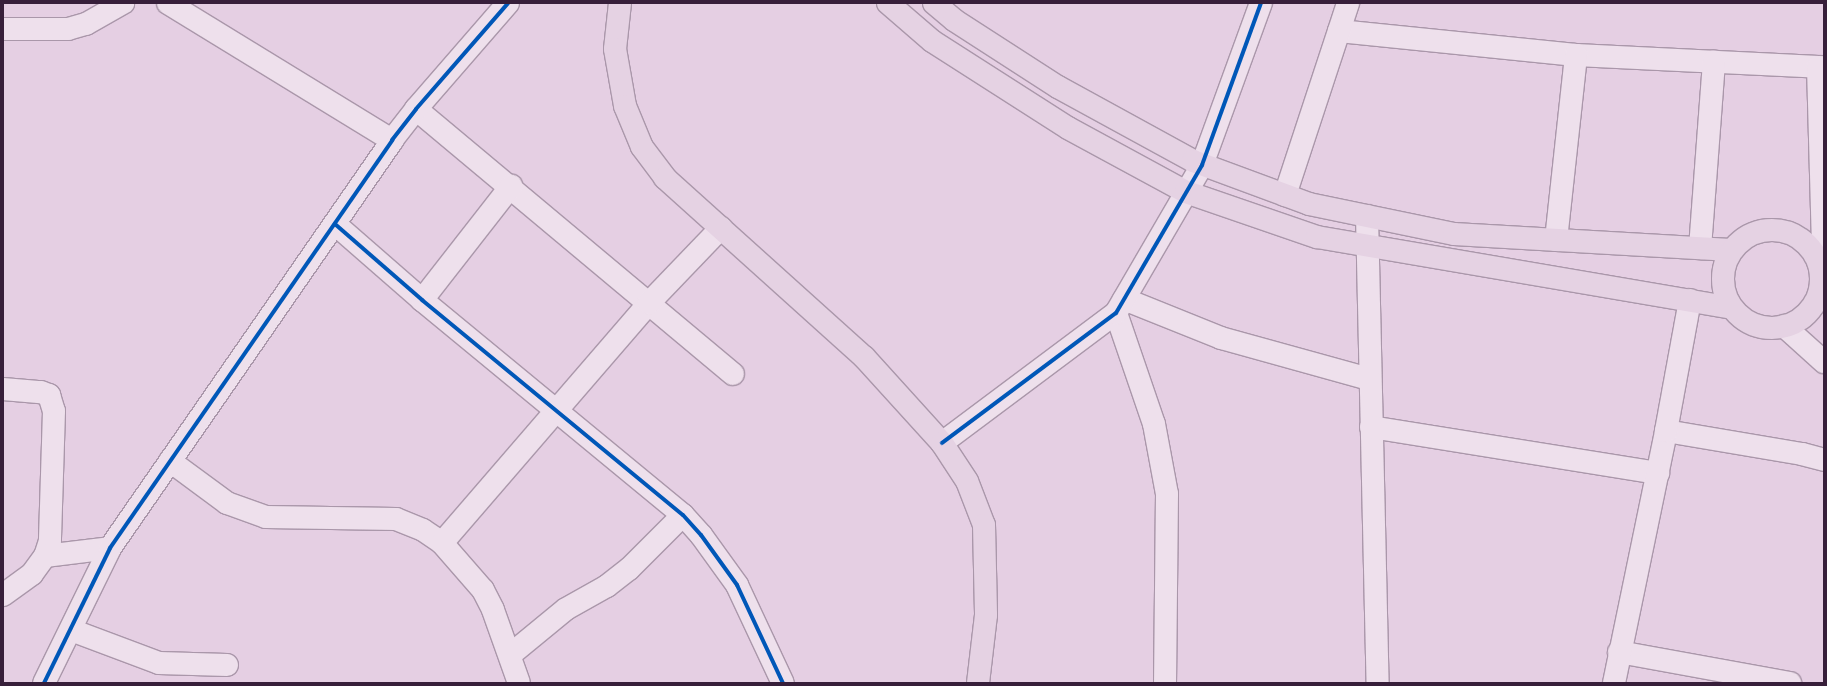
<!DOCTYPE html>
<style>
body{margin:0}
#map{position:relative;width:1827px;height:686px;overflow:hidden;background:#e5cfe3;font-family:"Noto Serif",serif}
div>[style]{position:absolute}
.roads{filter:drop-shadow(1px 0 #aa97aa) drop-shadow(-1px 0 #aa97aa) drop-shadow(0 1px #aa97aa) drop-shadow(0 -1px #aa97aa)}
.minor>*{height:22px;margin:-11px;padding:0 11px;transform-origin:11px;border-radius:11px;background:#eee0ec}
.major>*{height:22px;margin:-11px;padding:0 11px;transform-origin:11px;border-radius:11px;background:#e5d2e3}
.major>.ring{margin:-11px;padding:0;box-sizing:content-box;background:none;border:22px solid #e5d2e3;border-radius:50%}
.cycleway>*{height:4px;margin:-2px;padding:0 2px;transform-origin:2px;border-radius:2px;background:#0057b8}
span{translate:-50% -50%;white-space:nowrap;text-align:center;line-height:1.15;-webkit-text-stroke:3.5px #f6d5f2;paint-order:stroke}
.frame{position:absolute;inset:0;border:4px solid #371f3a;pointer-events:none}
</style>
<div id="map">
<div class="roads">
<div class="minor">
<div style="left:168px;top:3px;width:263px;rotate:31.5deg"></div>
<div style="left:3px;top:29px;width:65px"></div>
<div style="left:68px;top:29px;width:19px;rotate:-16deg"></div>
<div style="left:86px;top:24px;width:43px;rotate:-29.6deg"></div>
<div style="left:1339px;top:31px;width:238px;rotate:5.8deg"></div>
<div style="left:1576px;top:55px;width:248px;rotate:2.8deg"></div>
<div style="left:1818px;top:67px;width:181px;rotate:88.4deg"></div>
<div style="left:416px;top:109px;width:413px;rotate:39.9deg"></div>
<div style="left:1285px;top:195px;width:202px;rotate:-71.8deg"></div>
<div style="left:1367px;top:216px;width:467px;rotate:88.7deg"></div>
<div style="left:335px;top:224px;width:116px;rotate:41.1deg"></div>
<div style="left:422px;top:300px;width:338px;rotate:39.5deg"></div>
<div style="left:683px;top:515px;width:27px;rotate:48deg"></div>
<div style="left:701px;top:535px;width:62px;rotate:54.2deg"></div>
<div style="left:737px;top:585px;width:108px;rotate:64.9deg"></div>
<div style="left:1556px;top:240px;width:186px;rotate:-83.8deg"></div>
<div style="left:1700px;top:248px;width:187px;rotate:-85.7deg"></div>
<div style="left:1124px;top:299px;width:105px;rotate:21.9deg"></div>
<div style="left:1221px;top:338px;width:154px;rotate:15.5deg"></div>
<div style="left:422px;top:300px;width:145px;rotate:-52deg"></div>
<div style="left:1116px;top:313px;width:117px;rotate:71.1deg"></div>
<div style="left:1154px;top:424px;width:71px;rotate:79.5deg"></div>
<div style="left:1167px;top:494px;width:189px;rotate:90.6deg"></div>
<div style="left:1784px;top:326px;width:54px;rotate:42deg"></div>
<div style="left:3px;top:389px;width:38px;rotate:5deg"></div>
<div style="left:41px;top:392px;width:9px;rotate:21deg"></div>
<div style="left:49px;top:395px;width:17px;rotate:73deg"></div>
<div style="left:54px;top:411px;width:130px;rotate:91.8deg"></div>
<div style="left:50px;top:541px;width:16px;rotate:108deg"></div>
<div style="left:45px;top:556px;width:22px;rotate:126deg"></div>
<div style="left:32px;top:574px;width:36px;rotate:144deg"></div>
<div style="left:1371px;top:427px;width:291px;rotate:9.1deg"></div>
<div style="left:1666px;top:431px;width:138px;rotate:9.6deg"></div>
<div style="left:1802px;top:454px;width:23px;rotate:15deg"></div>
<div style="left:942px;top:443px;width:217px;rotate:-36.8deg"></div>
<div style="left:1116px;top:313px;width:171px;rotate:-59.8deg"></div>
<div style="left:1202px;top:165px;width:172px;rotate:-70deg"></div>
<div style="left:170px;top:461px;width:71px;rotate:36.4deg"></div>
<div style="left:227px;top:503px;width:41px;rotate:19.7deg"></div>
<div style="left:266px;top:517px;width:130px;rotate:0.9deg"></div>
<div style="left:396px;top:519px;width:29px;rotate:22deg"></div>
<div style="left:423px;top:530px;width:23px;rotate:34deg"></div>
<div style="left:442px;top:543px;width:62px;rotate:48.9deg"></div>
<div style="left:483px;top:590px;width:22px;rotate:63deg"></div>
<div style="left:493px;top:610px;width:77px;rotate:70.4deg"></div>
<div style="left:442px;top:543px;width:317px;rotate:-49.2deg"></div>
<div style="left:649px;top:303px;width:104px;rotate:-46.2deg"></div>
<div style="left:45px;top:556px;width:65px;rotate:-7deg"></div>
<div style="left:71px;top:630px;width:94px;rotate:20.6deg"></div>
<div style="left:159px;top:663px;width:68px;rotate:1.7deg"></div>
<div style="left:1619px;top:652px;width:174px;rotate:10.3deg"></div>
<div style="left:510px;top:655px;width:72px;rotate:-39.4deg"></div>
<div style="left:566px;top:609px;width:47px;rotate:-29.3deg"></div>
<div style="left:607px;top:586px;width:28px;rotate:-38deg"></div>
<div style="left:629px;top:569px;width:76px;rotate:-45deg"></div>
<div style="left:44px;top:683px;width:150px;rotate:-63.9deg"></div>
<div style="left:110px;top:548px;width:496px;rotate:-55.3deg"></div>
<div style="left:392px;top:140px;width:39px;rotate:-52deg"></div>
<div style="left:416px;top:109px;width:140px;rotate:-49deg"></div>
<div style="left:1614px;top:683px;width:257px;rotate:-78.3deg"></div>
<div style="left:1666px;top:431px;width:133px;rotate:-79.6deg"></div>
</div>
<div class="major">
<div style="left:620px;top:3px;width:46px;rotate:96.2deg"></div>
<div style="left:615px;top:49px;width:58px;rotate:80deg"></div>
<div style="left:625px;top:106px;width:44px;rotate:67.5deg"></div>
<div style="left:642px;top:147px;width:39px;rotate:53deg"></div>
<div style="left:665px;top:178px;width:268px;rotate:42deg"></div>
<div style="left:864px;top:357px;width:116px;rotate:47.8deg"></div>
<div style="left:942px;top:443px;width:45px;rotate:56.7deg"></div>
<div style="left:967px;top:481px;width:47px;rotate:68.9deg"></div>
<div style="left:984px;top:525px;width:90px;rotate:88.7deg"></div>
<div style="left:986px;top:615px;width:68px;rotate:96.7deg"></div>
<div style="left:888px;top:3px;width:58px;rotate:40.8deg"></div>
<div style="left:932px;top:41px;width:161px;rotate:32.6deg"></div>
<div style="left:1068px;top:128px;width:134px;rotate:28.5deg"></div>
<div style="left:1186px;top:192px;width:139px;rotate:19deg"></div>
<div style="left:1317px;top:237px;width:420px;rotate:9.7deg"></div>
<div style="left:934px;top:3px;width:26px;rotate:40deg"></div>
<div style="left:954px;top:20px;width:124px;rotate:32.8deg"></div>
<div style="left:1058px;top:87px;width:154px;rotate:28.7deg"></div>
<div style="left:1193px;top:161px;width:124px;rotate:20.3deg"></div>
<div style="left:1309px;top:204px;width:148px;rotate:11.7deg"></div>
<div style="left:1454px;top:234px;width:277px;rotate:3.3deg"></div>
<div class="ring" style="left:1723px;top:230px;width:76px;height:76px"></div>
</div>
</div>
<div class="cycleway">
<div style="left:335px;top:224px;width:116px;rotate:41.1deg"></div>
<div style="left:422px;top:300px;width:338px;rotate:39.5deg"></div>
<div style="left:683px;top:515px;width:27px;rotate:48deg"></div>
<div style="left:701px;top:535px;width:62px;rotate:54.2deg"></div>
<div style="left:737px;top:585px;width:108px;rotate:64.9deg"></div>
<div style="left:942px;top:443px;width:217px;rotate:-36.8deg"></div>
<div style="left:1116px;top:313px;width:171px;rotate:-59.8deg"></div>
<div style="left:1202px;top:165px;width:172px;rotate:-70deg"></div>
<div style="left:44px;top:683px;width:150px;rotate:-63.9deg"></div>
<div style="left:110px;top:548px;width:496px;rotate:-55.3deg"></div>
<div style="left:392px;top:140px;width:39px;rotate:-52deg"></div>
<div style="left:416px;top:109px;width:140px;rotate:-49deg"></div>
</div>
<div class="frame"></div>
</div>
